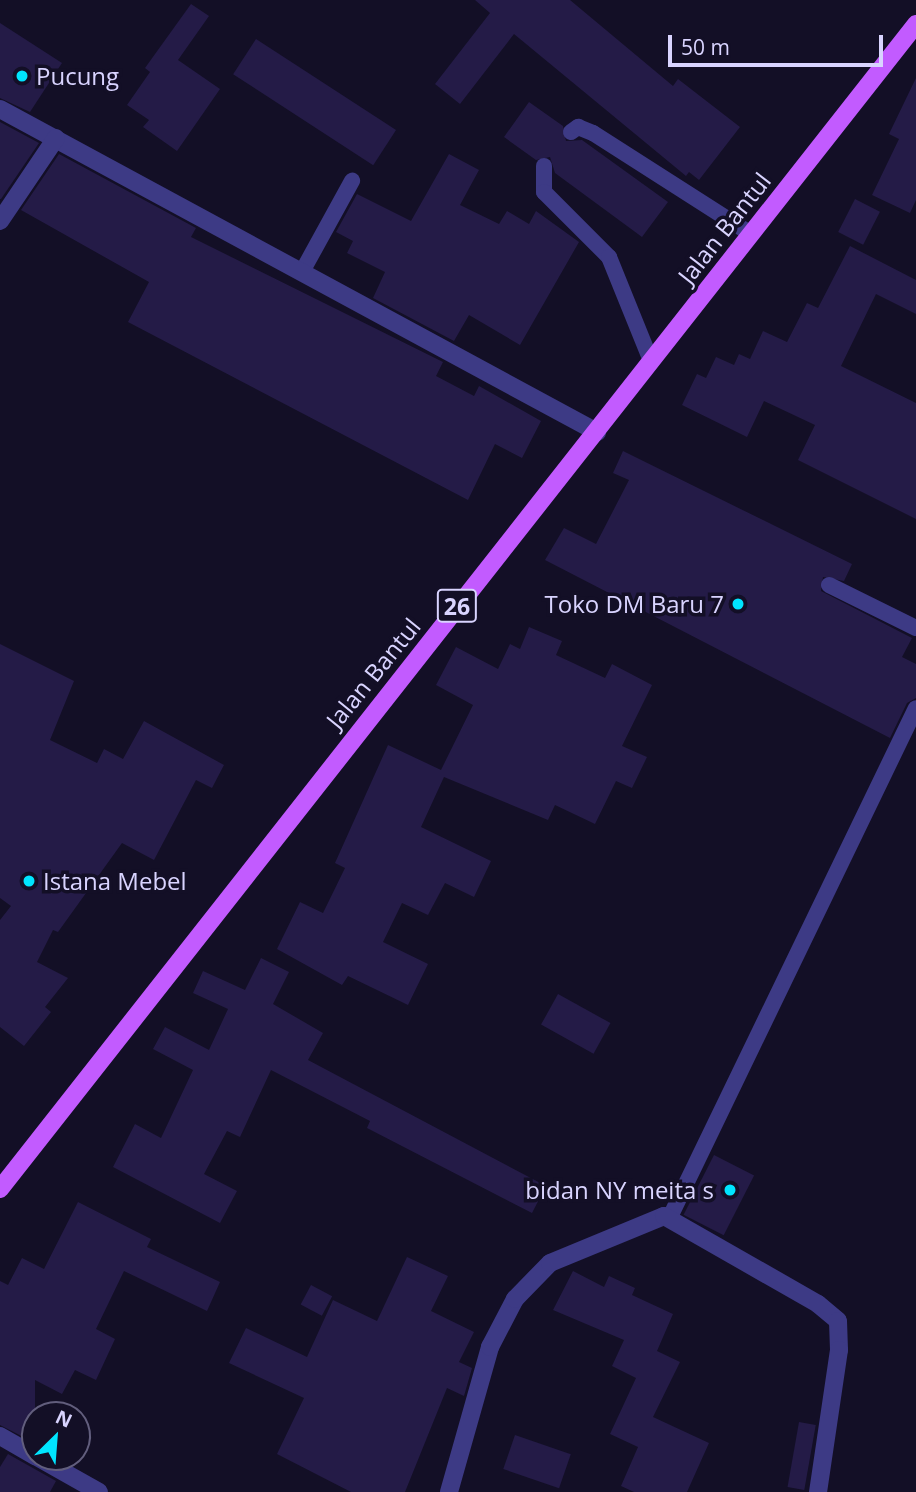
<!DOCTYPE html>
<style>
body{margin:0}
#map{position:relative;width:916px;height:1492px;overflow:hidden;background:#130f26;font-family:"Open Sans",sans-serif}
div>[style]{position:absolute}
.building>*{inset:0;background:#241b47;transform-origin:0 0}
.lane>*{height:16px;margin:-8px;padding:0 8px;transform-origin:8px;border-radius:8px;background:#3d3a85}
.street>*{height:18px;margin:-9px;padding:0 9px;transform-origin:9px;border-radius:9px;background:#3d3a85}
.primary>*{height:18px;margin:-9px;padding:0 9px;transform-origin:9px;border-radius:9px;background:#c25bff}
.dots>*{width:19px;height:19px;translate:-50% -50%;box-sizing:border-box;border:4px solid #130f26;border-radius:50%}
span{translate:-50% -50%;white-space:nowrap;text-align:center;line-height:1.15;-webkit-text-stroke:7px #130f26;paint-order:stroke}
.shield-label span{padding:2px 5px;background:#130f26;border:2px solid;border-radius:5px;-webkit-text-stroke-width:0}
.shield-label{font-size:23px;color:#d9d4ff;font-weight:700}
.poi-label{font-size:24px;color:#d9d4ff}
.left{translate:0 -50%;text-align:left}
.right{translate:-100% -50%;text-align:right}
.street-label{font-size:24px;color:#d9d4ff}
.north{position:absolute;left:21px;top:1401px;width:70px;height:70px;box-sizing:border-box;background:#130f26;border:2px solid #625e7d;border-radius:50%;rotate:25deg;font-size:19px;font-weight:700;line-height:28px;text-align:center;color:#d9d4ff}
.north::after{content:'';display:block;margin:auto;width:24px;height:32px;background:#00e5ff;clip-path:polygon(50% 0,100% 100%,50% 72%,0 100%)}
.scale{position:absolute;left:668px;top:35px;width:215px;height:32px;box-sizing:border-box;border:4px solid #d9d4ff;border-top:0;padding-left:9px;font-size:21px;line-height:24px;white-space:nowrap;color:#d9d4ff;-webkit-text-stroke:5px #130f26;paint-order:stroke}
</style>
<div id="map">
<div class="building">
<div style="clip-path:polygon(475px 0,570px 0,673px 86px,678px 79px,740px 127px,699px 180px,689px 172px,686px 176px,514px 34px,460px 104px,435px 84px,490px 13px)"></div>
<div style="clip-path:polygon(191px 4px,209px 16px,178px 60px,220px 89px,177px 151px,143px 127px,149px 120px,127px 105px,150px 72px,145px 68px)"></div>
<div style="clip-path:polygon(0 23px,62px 63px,30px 112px,0 98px)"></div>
<div style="left:256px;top:39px;width:167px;height:42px;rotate:33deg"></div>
<div style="clip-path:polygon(916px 78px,916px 200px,910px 213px,872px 195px,899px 139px,889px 134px)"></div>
<div style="clip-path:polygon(529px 102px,563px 126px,566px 141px,582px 140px,668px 202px,642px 237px,555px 173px,550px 157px,536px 160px,504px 137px)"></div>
<div style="clip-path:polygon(0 122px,39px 143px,1px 199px,0 199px)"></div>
<div style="clip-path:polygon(59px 154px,196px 228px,191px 237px,443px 362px,436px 376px,474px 396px,479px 386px,541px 421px,522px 458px,495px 444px,468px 500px,128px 322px,149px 282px,21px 210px)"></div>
<div style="clip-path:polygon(449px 154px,479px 170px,460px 205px,499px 224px,507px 211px,529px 224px,536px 211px,579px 242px,520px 345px,469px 315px,454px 341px,373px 298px,385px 272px,347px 253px,353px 241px,336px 232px,357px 194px,411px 221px)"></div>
<div style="left:855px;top:199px;width:28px;height:37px;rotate:27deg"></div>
<div style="clip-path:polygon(850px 246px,916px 280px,916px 314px,876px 294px,841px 366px,916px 403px,916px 519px,798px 460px,815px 425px,764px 401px,747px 437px,682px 405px,697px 374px,706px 378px,716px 357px,734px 365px,739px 354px,750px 359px,763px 331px,787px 342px,807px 303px,818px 308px)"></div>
<div style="clip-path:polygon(623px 451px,852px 564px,844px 581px,823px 577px,821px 591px,912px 638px,902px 657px,916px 664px,916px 698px,907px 703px,890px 738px,545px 560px,564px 528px,596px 544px,629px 480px,613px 473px)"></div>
<div style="clip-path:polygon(529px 627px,562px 641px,556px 655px,605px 678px,612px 664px,652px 685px,622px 746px,647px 757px,632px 788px,616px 781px,595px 824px,555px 805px,548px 820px,444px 777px,421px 827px,491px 861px,474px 897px,445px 883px,428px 915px,402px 903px,383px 942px,428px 964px,408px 1005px,348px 976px,342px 985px,277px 949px,300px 902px,323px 913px,345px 868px,335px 863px,388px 745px,441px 770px,473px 705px,436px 685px,456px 647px,498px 669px,510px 644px,520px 649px)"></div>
<div style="clip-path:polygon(0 644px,74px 681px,50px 740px,97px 763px,104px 749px,123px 759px,144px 721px,224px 765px,212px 788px,196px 780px,154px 860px,122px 843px,58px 932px,53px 930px,37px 962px,68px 978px,45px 1007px,51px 1012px,24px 1046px,0 1027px,0 920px,11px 906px,0 898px)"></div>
<div style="clip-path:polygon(261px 958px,289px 972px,273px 1004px,323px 1033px,308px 1060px,546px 1186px,532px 1213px,367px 1128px,370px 1121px,271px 1070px,240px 1137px,227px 1131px,204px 1174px,237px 1191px,220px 1223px,113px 1167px,135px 1124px,161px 1138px,193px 1070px,153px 1049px,165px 1027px,209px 1050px,228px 1009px,193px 993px,203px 971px,245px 990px)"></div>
<div style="left:558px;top:994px;width:60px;height:35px;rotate:29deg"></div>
<div style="left:714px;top:1155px;width:45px;height:67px;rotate:27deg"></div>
<div style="clip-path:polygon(78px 1202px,151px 1239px,147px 1247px,220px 1282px,207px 1311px,124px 1271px,96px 1329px,115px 1339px,96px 1380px,75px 1370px,62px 1394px,35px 1380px,35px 1443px,0 1425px,0 1281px,8px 1285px,22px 1258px,44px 1269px)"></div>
<div style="clip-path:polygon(407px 1257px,448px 1276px,431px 1311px,474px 1332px,459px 1362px,472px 1368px,464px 1396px,447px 1388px,405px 1492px,351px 1492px,277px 1454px,304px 1398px,229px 1363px,246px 1328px,307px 1357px,333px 1300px,377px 1321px)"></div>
<div style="clip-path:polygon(573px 1271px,604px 1287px,609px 1276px,635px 1288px,632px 1295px,673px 1314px,657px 1351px,680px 1362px,653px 1417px,709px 1443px,687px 1492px,634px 1492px,621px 1486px,638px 1447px,610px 1434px,636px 1378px,612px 1366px,624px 1340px,553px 1310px)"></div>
<div style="left:311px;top:1285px;width:24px;height:22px;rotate:28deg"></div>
<div style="left:799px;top:1422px;width:17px;height:66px;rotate:10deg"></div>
<div style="left:515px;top:1435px;width:59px;height:36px;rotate:19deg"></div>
<div style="clip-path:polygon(8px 1454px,56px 1481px,50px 1492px,0 1492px,0 1467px)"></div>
</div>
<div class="lane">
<div style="left:571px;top:132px;width:9px;rotate:-36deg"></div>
<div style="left:578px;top:127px;width:16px;rotate:22deg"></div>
<div style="left:593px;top:133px;width:188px;rotate:32.6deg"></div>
<div style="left:544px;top:166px;width:26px;rotate:90deg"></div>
<div style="left:544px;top:192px;width:92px;rotate:45deg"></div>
<div style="left:609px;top:257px;width:112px;rotate:68deg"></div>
<div style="left:303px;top:270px;width:102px;rotate:-61.2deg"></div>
<div style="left:829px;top:585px;width:97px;rotate:26.3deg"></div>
<div style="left:670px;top:1217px;width:565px;rotate:-64.21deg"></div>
</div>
<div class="street">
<div style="left:0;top:109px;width:679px;rotate:28.42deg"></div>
<div style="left:0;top:221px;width:100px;rotate:-56deg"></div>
<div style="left:0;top:1436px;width:40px;rotate:29.7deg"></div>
<div style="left:37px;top:1457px;width:71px;rotate:29.4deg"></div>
<div style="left:449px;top:1492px;width:151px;rotate:-74.2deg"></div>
<div style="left:490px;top:1347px;width:54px;rotate:-62.5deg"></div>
<div style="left:515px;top:1299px;width:50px;rotate:-45.8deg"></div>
<div style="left:550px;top:1263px;width:123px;rotate:-22.4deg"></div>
<div style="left:664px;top:1216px;width:177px;rotate:29.7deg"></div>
<div style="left:818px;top:1304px;width:26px;rotate:40deg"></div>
<div style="left:838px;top:1321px;width:29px;rotate:88deg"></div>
<div style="left:839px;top:1350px;width:144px;rotate:98.4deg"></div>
</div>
<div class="primary">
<div style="left:0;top:1189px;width:1482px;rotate:-51.82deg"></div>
</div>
<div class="dots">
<div style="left:22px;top:76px;background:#00e5ff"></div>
<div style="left:738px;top:604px;background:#00e5ff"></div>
<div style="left:29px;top:881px;background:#00e5ff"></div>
<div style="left:730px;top:1190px;background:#00e5ff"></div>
</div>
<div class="shield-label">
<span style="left:457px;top:606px">26</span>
</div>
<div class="poi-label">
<span class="left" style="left:36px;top:76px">Pucung</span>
<span class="right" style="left:724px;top:604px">Toko DM Baru 7</span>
<span class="left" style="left:43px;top:881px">Istana Mebel</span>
<span class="right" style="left:714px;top:1190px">bidan NY meita s</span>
</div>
<div class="street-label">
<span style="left:724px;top:228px;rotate:-52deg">Jalan Bantul</span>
<span style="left:373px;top:673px;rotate:-51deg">Jalan Bantul</span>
</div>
<div class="north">N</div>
<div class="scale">50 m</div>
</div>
